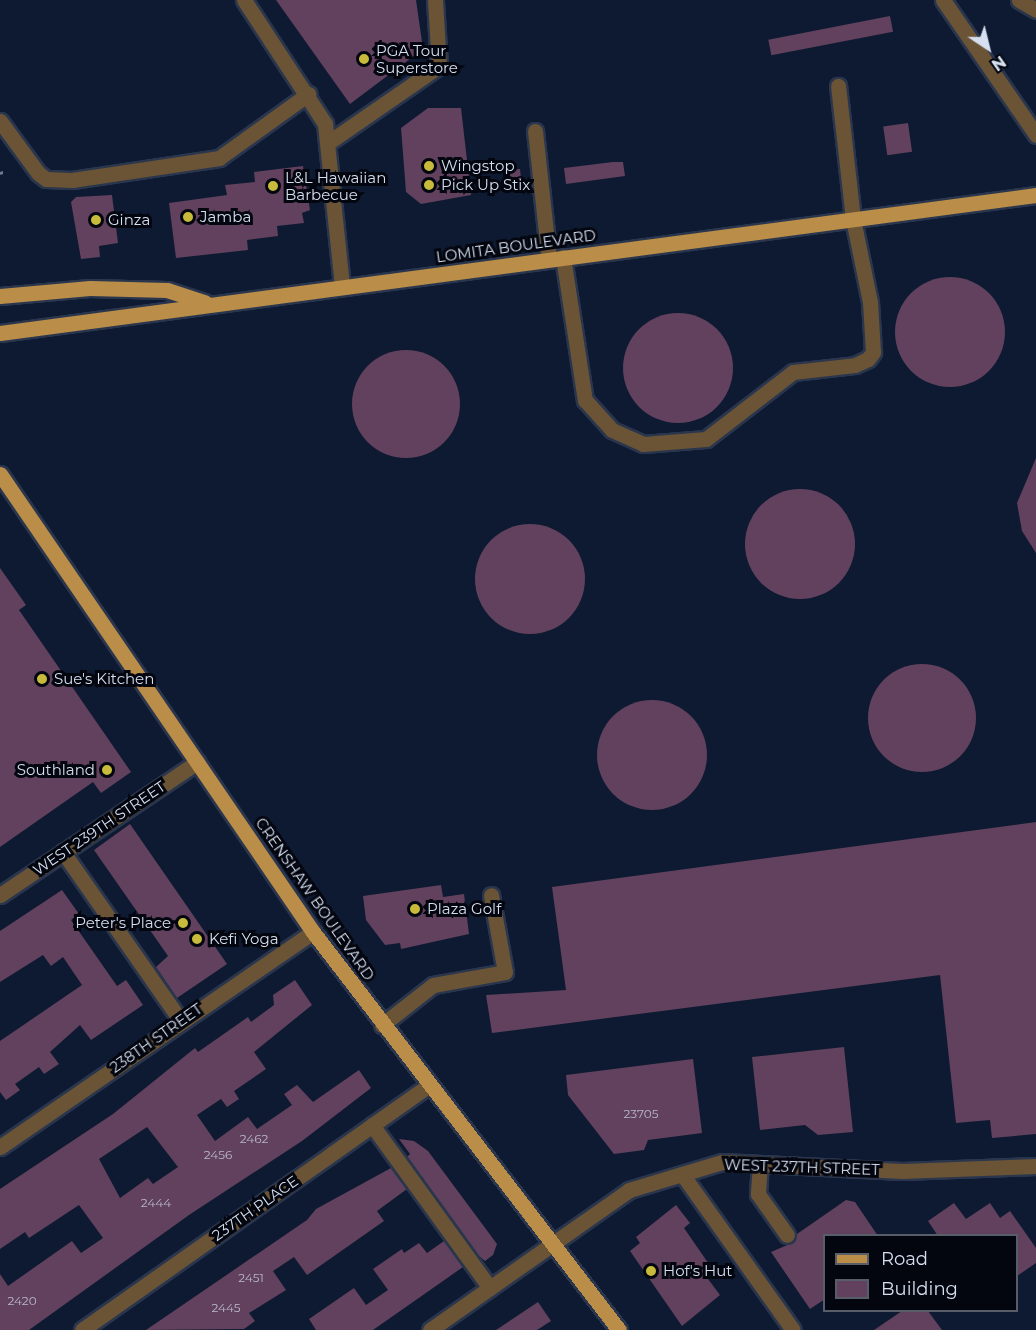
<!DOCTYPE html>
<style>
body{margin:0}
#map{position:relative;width:1036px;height:1330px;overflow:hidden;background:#0e1a32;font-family:Montserrat,sans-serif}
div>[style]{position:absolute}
.building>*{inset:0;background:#61415d;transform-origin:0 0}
.round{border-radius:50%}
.path>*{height:3px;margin-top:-1.5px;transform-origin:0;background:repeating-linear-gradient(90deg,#6e788d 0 3px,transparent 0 7.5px)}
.roads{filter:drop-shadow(2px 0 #2a364d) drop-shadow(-2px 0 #2a364d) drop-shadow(0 2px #2a364d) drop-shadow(0 -2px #2a364d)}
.minor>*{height:15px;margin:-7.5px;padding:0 7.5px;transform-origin:7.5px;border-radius:7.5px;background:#6a5435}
.major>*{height:15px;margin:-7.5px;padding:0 7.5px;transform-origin:7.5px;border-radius:7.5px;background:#ba8d48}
.dots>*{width:16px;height:16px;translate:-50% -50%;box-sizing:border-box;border:3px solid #03060f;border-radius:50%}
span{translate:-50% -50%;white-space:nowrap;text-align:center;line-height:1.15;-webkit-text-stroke:6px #03060f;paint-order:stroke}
.number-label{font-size:12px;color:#b9b8cb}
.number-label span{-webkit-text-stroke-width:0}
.poi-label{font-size:15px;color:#d6dff0}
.left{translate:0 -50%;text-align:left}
.right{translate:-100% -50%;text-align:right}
.street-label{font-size:15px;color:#d6dff0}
.legend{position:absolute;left:823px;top:1234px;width:195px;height:78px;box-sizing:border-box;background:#03060f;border:2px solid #575d69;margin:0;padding:8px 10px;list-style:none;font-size:18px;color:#d6dff0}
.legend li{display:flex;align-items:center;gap:12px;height:30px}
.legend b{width:30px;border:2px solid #575d69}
.north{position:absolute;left:958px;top:18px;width:60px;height:60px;-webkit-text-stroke:4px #03060f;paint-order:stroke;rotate:145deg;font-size:16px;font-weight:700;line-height:24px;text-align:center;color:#d6dff0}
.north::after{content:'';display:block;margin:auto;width:21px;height:27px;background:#d6dff0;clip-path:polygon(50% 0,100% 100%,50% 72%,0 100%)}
</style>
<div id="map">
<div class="building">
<div style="clip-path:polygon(276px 0,416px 0,423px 49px,350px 104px)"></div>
<div style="left:890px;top:16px;width:16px;height:124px;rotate:79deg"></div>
<div style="clip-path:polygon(428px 108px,461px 108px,471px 195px,421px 204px,406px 192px,401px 128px)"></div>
<div style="left:908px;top:123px;width:29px;height:25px;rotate:82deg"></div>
<div style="clip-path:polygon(613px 162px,623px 162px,625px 176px,566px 184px,564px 168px)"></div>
<div style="clip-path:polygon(303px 166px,310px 210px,302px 213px,304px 223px,277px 226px,278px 236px,247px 240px,248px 250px,176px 258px,169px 203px,227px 195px,225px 185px,255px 182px,254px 172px)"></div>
<div style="left:520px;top:169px;width:19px;height:14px;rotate:84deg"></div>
<div style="clip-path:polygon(112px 195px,118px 243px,99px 246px,100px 257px,81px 259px,71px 202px,76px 197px)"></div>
<div class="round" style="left:895px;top:277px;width:110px;height:110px"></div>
<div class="round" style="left:623px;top:313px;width:110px;height:110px"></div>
<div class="round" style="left:352px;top:350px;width:108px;height:108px"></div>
<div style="clip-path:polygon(1036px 458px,1036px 553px,1022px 531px,1017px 503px)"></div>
<div class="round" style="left:745px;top:489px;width:110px;height:110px"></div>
<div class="round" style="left:475px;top:524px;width:110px;height:110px"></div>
<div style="clip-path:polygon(0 568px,26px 605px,19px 610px,131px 772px,101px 793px,93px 782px,0 847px)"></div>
<div class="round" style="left:868px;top:664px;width:108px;height:108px"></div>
<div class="round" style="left:597px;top:700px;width:110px;height:110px"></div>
<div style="clip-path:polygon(1036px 822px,1036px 1134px,992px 1138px,990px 1120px,956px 1123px,940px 975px,492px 1033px,486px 995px,566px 990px,552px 887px)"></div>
<div style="clip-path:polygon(130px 824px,227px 964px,177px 998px,156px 967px,168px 956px,94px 850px)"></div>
<div style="clip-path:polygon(441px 885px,443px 897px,464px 894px,469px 934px,401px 949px,400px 943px,385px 945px,366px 920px,363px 896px)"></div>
<div style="clip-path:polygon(62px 890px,79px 914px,71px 920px,117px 986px,126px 980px,143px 1005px,91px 1040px,80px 1025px,50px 1052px,59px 1064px,44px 1074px,39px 1067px,15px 1084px,20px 1090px,6px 1100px,0 1092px,0 1041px,82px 985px,63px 957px,51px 966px,43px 955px,0 982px,0 931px)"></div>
<div style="clip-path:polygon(evenodd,295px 980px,312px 1005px,254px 1052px,266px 1069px,234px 1091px,239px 1099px,227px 1107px,221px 1099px,197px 1115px,215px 1141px,248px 1117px,257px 1129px,292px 1105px,284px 1094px,297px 1085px,313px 1102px,359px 1070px,371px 1088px,302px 1141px,189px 1215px,29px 1330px,0 1330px,0 1274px,8px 1286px,72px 1241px,81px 1253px,103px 1238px,79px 1205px,29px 1238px,25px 1232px,0 1249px,0 1189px,113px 1114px,195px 1048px,198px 1052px,248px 1017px,251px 1022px,274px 1005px,273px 995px,295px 980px,147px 1127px,178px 1167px,153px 1184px,148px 1178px,120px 1198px,99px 1159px,147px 1127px)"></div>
<div style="clip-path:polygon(844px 1047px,853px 1132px,818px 1135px,805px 1125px,760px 1130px,752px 1057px)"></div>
<div style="clip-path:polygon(693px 1059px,702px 1133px,648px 1140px,644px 1150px,614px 1154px,568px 1095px,566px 1075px)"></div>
<div style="clip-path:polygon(399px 1139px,414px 1141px,428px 1151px,497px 1244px,493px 1255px,485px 1261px,479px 1256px,407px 1157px,410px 1154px)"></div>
<div style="clip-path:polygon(391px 1168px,407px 1189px,377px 1211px,384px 1221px,307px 1275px,294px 1257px,273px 1271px,286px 1290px,249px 1313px,255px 1321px,244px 1329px,146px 1330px,307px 1220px,316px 1209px)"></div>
<div style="clip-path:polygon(846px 1200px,855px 1202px,878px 1236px,825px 1236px,825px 1299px,810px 1309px,771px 1252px,792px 1243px,797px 1234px)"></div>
<div style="clip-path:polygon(954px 1203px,966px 1219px,990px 1203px,1000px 1218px,1010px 1211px,1036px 1248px,1036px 1263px,1017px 1276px,1017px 1236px,938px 1236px,928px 1221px)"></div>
<div style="clip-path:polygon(676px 1205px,690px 1223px,684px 1228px,713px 1270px,705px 1275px,720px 1295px,682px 1326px,630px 1251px,640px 1243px,636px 1237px)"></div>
<div style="clip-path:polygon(444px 1241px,463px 1267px,373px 1330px,316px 1330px,309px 1319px,354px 1288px,366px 1305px,388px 1290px,373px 1269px,402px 1249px,404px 1253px,419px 1243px,427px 1253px)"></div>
<div style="clip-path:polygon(538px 1302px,551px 1321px,537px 1330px,496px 1330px)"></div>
<div style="clip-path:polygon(902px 1311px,928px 1311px,942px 1330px,874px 1330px)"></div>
</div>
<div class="path">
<div style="left:0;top:173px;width:6px;rotate:-18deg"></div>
</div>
<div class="roads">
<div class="minor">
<div style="left:244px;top:0;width:148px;rotate:56.8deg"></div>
<div style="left:325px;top:124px;width:164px;rotate:84deg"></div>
<div style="left:943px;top:0;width:164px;rotate:55.4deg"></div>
<div style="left:1019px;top:0;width:20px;rotate:30deg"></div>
<div style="left:0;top:121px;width:64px;rotate:53.8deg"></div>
<div style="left:38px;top:173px;width:10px;rotate:37deg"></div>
<div style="left:46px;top:179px;width:26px;rotate:2deg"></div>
<div style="left:72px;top:180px;width:149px;rotate:-8.5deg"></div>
<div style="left:219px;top:158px;width:110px;rotate:-35.7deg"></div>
<div style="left:535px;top:131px;width:129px;rotate:83.8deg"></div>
<div style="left:329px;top:142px;width:134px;rotate:-34.6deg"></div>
<div style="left:439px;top:66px;width:66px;rotate:-93.5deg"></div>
<div style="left:563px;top:257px;width:145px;rotate:81.3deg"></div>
<div style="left:585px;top:400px;width:40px;rotate:48deg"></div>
<div style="left:612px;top:430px;width:34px;rotate:24deg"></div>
<div style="left:643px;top:444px;width:63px;rotate:-4.5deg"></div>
<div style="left:706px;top:439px;width:110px;rotate:-37.6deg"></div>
<div style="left:793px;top:372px;width:62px;rotate:-6.4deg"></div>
<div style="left:855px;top:365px;width:14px;rotate:-25deg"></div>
<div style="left:868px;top:359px;width:9px;rotate:-54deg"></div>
<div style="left:873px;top:352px;width:50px;rotate:-93.4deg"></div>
<div style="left:870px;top:302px;width:85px;rotate:-101.6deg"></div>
<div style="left:853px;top:219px;width:134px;rotate:-96.4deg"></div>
<div style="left:63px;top:852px;width:206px;rotate:55.1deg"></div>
<div style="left:0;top:895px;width:238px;rotate:-34deg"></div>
<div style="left:382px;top:1025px;width:65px;rotate:-38.1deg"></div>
<div style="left:433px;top:985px;width:73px;rotate:-10.2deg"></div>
<div style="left:505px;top:972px;width:78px;rotate:-100.3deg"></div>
<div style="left:372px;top:1125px;width:201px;rotate:54.1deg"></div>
<div style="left:0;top:1147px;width:380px;rotate:-34.5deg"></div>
<div style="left:760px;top:1164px;width:30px;rotate:94deg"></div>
<div style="left:758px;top:1194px;width:50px;rotate:54.7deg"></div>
<div style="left:682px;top:1174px;width:191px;rotate:54.6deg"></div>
<div style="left:82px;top:1330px;width:423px;rotate:-35.2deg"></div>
<div style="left:430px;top:1330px;width:243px;rotate:-35.1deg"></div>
<div style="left:629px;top:1190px;width:97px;rotate:-16.8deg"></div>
<div style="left:722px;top:1162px;width:180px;rotate:2.9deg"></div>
<div style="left:902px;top:1171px;width:134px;rotate:-2.1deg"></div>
</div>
<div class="major">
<div style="left:0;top:296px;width:90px;rotate:-5.1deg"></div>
<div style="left:90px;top:288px;width:77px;rotate:1.5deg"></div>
<div style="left:167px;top:290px;width:40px;rotate:18deg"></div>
<div style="left:0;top:333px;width:1045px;rotate:-7.59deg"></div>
<div style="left:0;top:474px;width:555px;rotate:55.65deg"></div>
<div style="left:313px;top:932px;width:502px;rotate:52.45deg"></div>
</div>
</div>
<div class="dots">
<div style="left:364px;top:59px;background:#c8bb3b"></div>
<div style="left:429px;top:166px;background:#c8bb3b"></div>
<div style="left:429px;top:185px;background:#c8bb3b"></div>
<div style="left:273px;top:186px;background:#c8bb3b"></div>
<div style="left:188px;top:217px;background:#c8bb3b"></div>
<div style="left:96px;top:220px;background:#c8bb3b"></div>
<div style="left:42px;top:679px;background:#c8bb3b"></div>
<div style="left:107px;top:770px;background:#c8bb3b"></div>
<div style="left:415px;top:909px;background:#c8bb3b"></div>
<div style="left:183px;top:923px;background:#c8bb3b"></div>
<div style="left:197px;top:939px;background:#c8bb3b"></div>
<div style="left:651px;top:1271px;background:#c8bb3b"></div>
</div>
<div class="number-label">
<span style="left:641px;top:1114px">23705</span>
<span style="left:254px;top:1139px">2462</span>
<span style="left:218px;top:1155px">2456</span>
<span style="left:156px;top:1203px">2444</span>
<span style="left:251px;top:1278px">2451</span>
<span style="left:22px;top:1301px">2420</span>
<span style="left:226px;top:1308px">2445</span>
</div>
<div class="poi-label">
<span class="left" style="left:376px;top:59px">PGA Tour<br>Superstore</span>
<span class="left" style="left:441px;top:166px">Wingstop</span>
<span class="left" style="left:285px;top:186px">L&amp;L Hawaiian<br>Barbecue</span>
<span class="left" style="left:441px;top:185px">Pick Up Stix</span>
<span class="left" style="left:200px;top:217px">Jamba</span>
<span class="left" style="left:108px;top:220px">Ginza</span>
<span class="left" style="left:54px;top:679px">Sue's Kitchen</span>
<span class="right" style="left:95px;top:770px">Southland</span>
<span class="left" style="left:427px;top:909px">Plaza Golf</span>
<span class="right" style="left:171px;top:923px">Peter's Place</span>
<span class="left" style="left:209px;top:939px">Kefi Yoga</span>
<span class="left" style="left:663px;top:1271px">Hof's Hut</span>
</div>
<div class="street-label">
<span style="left:516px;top:246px;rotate:-8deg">LOMITA BOULEVARD</span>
<span style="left:99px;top:828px;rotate:-34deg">WEST 239TH STREET</span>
<span style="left:315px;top:899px;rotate:55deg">CRENSHAW BOULEVARD</span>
<span style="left:156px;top:1038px;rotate:-35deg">238TH STREET</span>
<span style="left:802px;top:1167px;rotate:2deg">WEST 237TH STREET</span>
<span style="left:255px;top:1208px;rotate:-35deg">237TH PLACE</span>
</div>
<ul class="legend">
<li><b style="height:8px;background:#ba8d48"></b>Road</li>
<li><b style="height:16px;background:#61415d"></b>Building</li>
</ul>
<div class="north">N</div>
</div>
